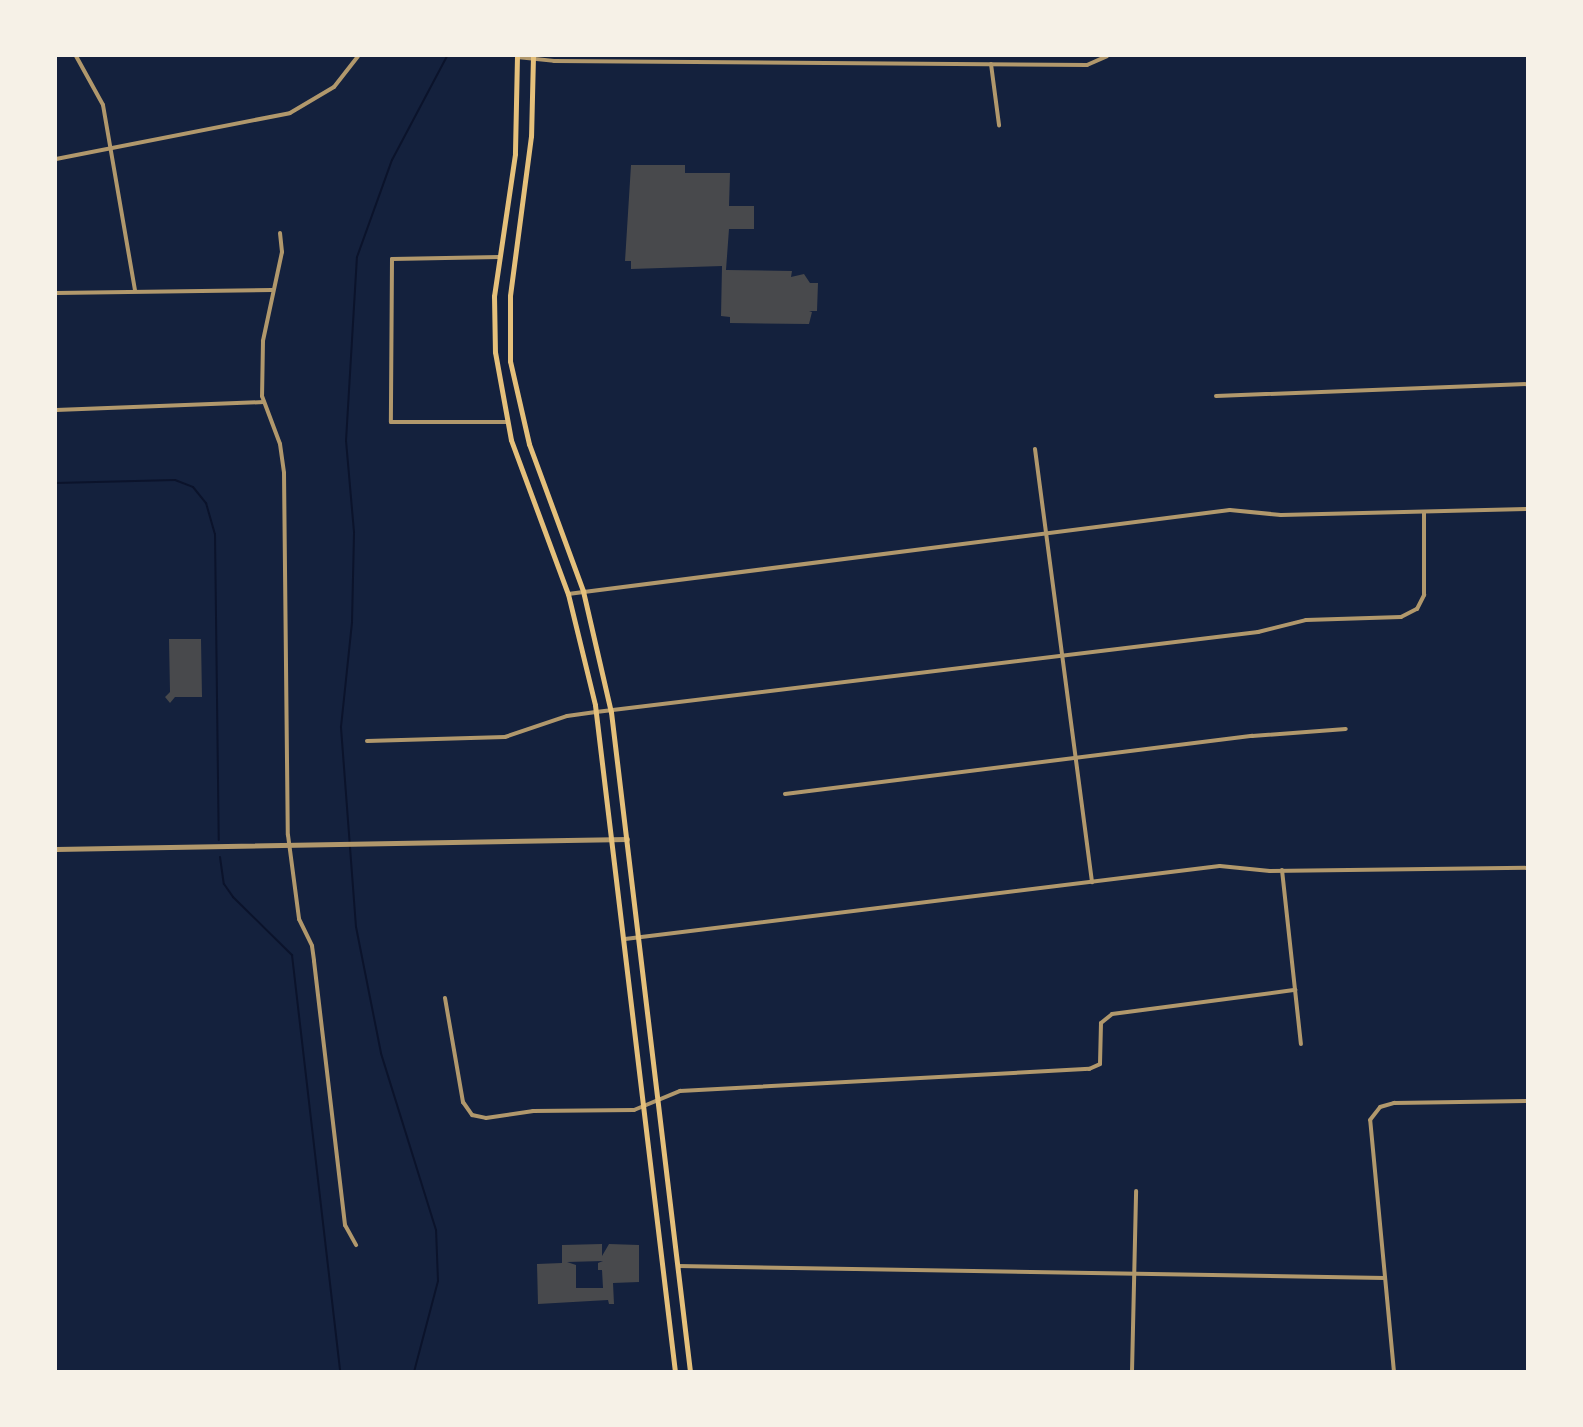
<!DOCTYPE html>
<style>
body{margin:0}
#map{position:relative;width:1583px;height:1427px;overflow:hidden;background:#14213d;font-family:"PT Serif",serif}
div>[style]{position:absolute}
.stream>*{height:2px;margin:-1px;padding:0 1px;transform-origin:1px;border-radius:1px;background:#0b132b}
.building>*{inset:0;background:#48494c}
.minor>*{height:4px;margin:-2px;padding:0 2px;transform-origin:2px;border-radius:2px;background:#b1986c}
.tertiary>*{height:4.5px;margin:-2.25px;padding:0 2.25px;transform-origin:2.25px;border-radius:2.25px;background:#b1986c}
.secondary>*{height:5px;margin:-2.5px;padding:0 2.5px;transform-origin:2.5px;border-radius:2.5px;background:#e5c07b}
span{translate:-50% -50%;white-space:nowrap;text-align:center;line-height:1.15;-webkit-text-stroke:4.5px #f6f1e7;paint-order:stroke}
.frame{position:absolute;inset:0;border:57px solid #f6f1e7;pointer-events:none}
</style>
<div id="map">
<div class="stream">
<div style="left:56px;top:483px;width:119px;rotate:-1.4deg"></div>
<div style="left:175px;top:480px;width:19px;rotate:21deg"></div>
<div style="left:193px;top:487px;width:21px;rotate:51deg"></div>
<div style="left:206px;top:503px;width:32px;rotate:74deg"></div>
<div style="left:215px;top:534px;width:306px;rotate:89.3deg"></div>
<div style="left:220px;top:857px;width:27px;rotate:82deg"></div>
<div style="left:224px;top:884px;width:16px;rotate:55deg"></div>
<div style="left:233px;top:897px;width:83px;rotate:44.5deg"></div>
<div style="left:292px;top:955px;width:420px;rotate:83.4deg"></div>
<div style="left:414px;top:1372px;width:94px;rotate:-75.2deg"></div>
<div style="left:438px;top:1281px;width:51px;rotate:-92.2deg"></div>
<div style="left:436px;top:1230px;width:185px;rotate:-107.3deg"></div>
<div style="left:381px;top:1053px;width:128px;rotate:-101.2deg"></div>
<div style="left:356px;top:927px;width:201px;rotate:-94.3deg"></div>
<div style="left:341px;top:727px;width:106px;rotate:-84deg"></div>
<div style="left:352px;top:622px;width:90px;rotate:-88.7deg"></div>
<div style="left:354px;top:532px;width:91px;rotate:-95deg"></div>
<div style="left:346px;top:441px;width:184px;rotate:-86.6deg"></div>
<div style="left:357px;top:257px;width:103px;rotate:-70.2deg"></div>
<div style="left:392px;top:160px;width:118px;rotate:-62.1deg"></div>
</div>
<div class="building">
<div style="clip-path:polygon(631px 165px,685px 165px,685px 173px,730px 173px,729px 206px,754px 206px,754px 229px,729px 229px,726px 270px,792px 271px,791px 277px,804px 274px,810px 283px,818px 283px,817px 311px,809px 311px,812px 312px,809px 324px,730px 323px,730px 317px,721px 316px,722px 266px,631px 269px,631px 261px,625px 261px)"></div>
<div style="clip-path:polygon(169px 639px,201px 639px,202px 697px,175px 697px,170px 703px,165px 697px,170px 692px)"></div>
<div style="clip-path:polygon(evenodd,602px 1244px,602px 1256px,609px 1244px,639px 1245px,639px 1282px,613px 1283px,614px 1304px,609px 1304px,608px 1300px,538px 1304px,537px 1264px,562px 1263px,562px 1245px,602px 1244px,603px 1261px,598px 1263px,598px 1270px,602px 1270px,603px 1288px,576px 1288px,576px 1265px,567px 1262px,603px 1261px)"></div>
</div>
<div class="minor">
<div style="left:76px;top:56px;width:56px;rotate:61.1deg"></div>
<div style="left:103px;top:105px;width:188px;rotate:80.2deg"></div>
<div style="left:517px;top:57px;width:37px;rotate:6deg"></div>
<div style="left:554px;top:61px;width:533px;rotate:0.43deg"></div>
<div style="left:1087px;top:65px;width:22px;rotate:-24deg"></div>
<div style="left:991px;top:64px;width:62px;rotate:82.5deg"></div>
<div style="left:56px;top:159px;width:238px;rotate:-11.1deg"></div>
<div style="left:290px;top:113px;width:51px;rotate:-30.6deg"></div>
<div style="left:334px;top:87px;width:39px;rotate:-52deg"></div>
<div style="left:280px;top:233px;width:19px;rotate:84deg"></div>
<div style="left:282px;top:252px;width:91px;rotate:102.1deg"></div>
<div style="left:263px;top:341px;width:55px;rotate:91deg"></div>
<div style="left:262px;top:396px;width:51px;rotate:69.4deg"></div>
<div style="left:280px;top:444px;width:29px;rotate:82deg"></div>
<div style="left:284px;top:473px;width:362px;rotate:89.4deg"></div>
<div style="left:288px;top:835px;width:85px;rotate:82.5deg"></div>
<div style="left:299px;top:919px;width:30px;rotate:64deg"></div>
<div style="left:312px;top:946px;width:15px;rotate:82deg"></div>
<div style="left:314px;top:961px;width:266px;rotate:83.3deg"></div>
<div style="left:345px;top:1225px;width:23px;rotate:61deg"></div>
<div style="left:499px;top:257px;width:107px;rotate:178.9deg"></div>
<div style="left:392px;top:259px;width:163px;rotate:90.4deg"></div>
<div style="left:391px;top:422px;width:116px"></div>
<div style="left:56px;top:293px;width:216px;rotate:-0.8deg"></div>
<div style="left:1216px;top:396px;width:312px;rotate:-2.2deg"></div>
<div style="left:56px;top:410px;width:208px;rotate:-2.2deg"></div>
<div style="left:1035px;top:449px;width:437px;rotate:82.5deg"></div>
<div style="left:568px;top:594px;width:667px;rotate:-7.23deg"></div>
<div style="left:1230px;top:510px;width:51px;rotate:5.6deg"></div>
<div style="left:1281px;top:515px;width:247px;rotate:-1.4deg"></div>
<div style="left:367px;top:741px;width:138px;rotate:-1.7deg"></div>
<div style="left:505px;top:737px;width:65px;rotate:-18.7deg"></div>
<div style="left:567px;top:716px;width:29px;rotate:-8deg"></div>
<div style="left:596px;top:712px;width:667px;rotate:-6.89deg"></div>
<div style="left:1258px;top:632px;width:49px;rotate:-14deg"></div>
<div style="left:1306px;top:620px;width:95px;rotate:-1.8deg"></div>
<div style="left:1401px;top:617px;width:18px;rotate:-27deg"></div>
<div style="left:1417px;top:609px;width:16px;rotate:-63deg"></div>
<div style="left:1424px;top:595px;width:82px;rotate:-90deg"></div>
<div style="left:785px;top:794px;width:471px;rotate:-7.1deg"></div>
<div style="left:1252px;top:736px;width:94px;rotate:-4.3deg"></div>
<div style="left:1282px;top:870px;width:175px;rotate:83.8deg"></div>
<div style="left:625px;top:939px;width:599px;rotate:-6.99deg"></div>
<div style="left:1220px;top:866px;width:50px;rotate:5.7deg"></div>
<div style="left:1270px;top:871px;width:258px;rotate:-0.7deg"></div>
<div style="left:445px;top:998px;width:106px;rotate:80.2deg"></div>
<div style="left:463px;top:1102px;width:16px;rotate:55deg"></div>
<div style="left:472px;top:1115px;width:14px;rotate:12deg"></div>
<div style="left:486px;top:1118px;width:48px;rotate:-8.5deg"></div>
<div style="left:533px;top:1111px;width:101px;rotate:-0.6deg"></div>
<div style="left:634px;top:1110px;width:50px;rotate:-22.4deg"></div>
<div style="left:680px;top:1091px;width:410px;rotate:-3.1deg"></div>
<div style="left:1089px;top:1069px;width:12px;rotate:-24deg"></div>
<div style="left:1100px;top:1064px;width:41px;rotate:-88.6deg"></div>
<div style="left:1101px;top:1023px;width:14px;rotate:-39deg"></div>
<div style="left:1112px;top:1014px;width:185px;rotate:-7.5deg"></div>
<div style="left:678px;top:1266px;width:707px;rotate:0.97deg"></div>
<div style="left:1132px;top:1372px;width:181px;rotate:-88.7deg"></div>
<div style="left:1394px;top:1372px;width:253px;rotate:-95.4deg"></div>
<div style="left:1370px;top:1120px;width:16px;rotate:-52deg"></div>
<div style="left:1380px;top:1107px;width:15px;rotate:-16deg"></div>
<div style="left:1394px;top:1103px;width:134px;rotate:-0.9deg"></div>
</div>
<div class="tertiary">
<div style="left:56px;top:849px;width:571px;rotate:-1deg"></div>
</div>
<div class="secondary">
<div style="left:517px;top:56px;width:98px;rotate:91.2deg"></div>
<div style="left:515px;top:154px;width:144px;rotate:98.4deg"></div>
<div style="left:494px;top:296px;width:56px;rotate:89deg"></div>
<div style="left:495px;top:352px;width:89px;rotate:79.7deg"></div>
<div style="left:511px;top:440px;width:164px;rotate:69.7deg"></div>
<div style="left:568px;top:594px;width:114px;rotate:76.3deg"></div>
<div style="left:595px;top:705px;width:672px;rotate:83.16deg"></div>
<div style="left:533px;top:56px;width:80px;rotate:91.4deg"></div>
<div style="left:531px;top:136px;width:161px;rotate:97.5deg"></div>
<div style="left:510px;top:296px;width:65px;rotate:90deg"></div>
<div style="left:510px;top:361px;width:85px;rotate:77.1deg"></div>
<div style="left:529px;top:444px;width:157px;rotate:69.8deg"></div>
<div style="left:583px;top:591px;width:124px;rotate:77deg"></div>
<div style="left:611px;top:712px;width:665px;rotate:83.17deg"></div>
</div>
<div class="frame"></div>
</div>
